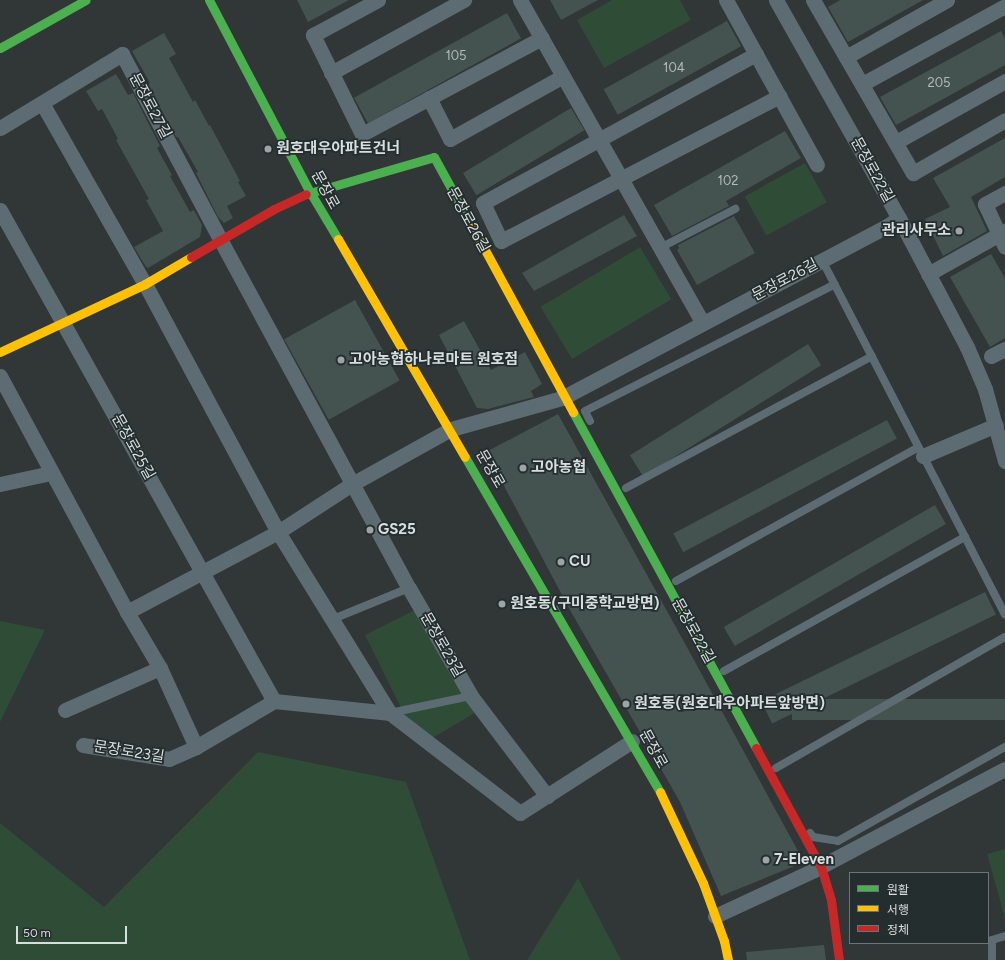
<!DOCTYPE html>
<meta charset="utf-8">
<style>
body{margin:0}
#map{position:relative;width:1005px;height:960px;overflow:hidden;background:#313637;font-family:Figtree,"Noto Sans KR",sans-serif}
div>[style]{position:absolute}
.green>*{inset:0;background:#2f4c37;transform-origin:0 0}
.building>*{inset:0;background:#445250;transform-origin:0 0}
.lane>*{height:8px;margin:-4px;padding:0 4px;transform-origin:4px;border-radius:4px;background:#5d6c73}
.street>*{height:15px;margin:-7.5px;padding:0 7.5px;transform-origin:7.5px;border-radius:7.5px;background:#5d6c73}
.fast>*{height:9px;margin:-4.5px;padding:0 4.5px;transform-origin:4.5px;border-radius:4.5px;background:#4caf50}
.slow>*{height:9px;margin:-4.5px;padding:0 4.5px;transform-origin:4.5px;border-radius:4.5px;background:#ffc107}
.jam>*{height:9px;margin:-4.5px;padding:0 4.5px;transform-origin:4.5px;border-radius:4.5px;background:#c62828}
.dots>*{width:11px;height:11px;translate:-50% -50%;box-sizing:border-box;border:2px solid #252e2f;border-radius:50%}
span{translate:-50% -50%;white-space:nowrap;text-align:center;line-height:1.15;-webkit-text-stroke:3.5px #252e2f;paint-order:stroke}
.number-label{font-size:13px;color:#b3bbba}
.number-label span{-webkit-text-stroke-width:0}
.street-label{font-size:15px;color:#d8dede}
.poi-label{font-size:15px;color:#d8dede;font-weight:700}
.left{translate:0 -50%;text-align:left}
.right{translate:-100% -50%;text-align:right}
.legend{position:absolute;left:849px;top:872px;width:140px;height:72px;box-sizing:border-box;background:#252e2f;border:1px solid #6d7475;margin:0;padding:5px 7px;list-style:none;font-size:12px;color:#d8dede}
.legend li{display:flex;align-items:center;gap:8px;height:20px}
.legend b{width:20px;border:1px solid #6d7475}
.scale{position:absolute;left:16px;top:926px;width:111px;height:18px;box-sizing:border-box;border:2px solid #d8dede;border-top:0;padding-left:5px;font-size:12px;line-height:14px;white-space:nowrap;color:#d8dede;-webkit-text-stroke:3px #252e2f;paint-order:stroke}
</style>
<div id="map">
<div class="green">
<div style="clip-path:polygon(612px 0,680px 0,691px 20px,604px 68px,577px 20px)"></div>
<div style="left:805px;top:163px;width:45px;height:69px;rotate:61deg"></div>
<div style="left:640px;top:247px;width:61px;height:116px;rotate:59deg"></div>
<div style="clip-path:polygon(425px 605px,485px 707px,429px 740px,410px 726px,365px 635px)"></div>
<div style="clip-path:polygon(0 621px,45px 630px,0 722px)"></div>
<div style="clip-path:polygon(258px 752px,406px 782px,470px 960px,0 960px,0 823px,104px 907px)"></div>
<div style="clip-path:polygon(1005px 849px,1005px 918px,987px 854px)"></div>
<div style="clip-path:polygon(578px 878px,621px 960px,527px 960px)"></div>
</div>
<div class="building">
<div style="clip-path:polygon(297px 0,349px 0,308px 22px)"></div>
<div style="clip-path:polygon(550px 0,598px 0,561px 20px)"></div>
<div style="clip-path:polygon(840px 0,923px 0,848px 42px,828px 7px)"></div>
<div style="left:507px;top:13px;width:29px;height:175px;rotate:61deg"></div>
<div style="left:727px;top:21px;width:29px;height:141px;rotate:61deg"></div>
<div style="clip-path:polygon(1001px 31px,1005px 39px,1005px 65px,896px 125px,880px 97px)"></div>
<div style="clip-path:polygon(164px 33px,176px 54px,169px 58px,193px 102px,195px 100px,209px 126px,210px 125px,240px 181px,238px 182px,246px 196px,227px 206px,233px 218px,224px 223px,218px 217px,196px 173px,198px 172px,178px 137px,176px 137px,148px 85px,150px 83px,132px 51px)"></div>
<div style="clip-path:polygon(116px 74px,128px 95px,133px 93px,160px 146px,157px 148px,172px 175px,170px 176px,190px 212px,194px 210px,202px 225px,200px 237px,148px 268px,146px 267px,134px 247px,163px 231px,146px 200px,149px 199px,116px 140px,118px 139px,102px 109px,98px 111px,86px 91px)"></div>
<div style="left:571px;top:108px;width:26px;height:126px;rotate:59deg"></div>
<div style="clip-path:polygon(785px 131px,801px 158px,726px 201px,729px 206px,672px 236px,654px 205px)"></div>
<div style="clip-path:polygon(1005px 138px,1005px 177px,971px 197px,987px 231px,943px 256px,925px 219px,950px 207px,933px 178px)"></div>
<div style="clip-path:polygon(624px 215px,637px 236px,534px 291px,522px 273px)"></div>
<div style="clip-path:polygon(734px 216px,755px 253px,697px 285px,677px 250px,679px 248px,678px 245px)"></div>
<div style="clip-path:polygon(991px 254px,1005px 278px,1005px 338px,990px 347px,950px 277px)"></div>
<div style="left:355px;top:300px;width:92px;height:81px;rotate:61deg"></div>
<div style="clip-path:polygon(464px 321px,491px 370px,525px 352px,542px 384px,531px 391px,534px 397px,488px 409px,477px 408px,439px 335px)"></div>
<div style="left:808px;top:344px;width:25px;height:210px;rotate:58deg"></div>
<div style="clip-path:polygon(558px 414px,688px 649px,804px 862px,721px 896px,680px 802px,570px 610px,486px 452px)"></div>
<div style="left:887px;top:420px;width:21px;height:242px;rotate:62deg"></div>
<div style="left:935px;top:505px;width:22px;height:244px;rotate:60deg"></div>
<div style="left:985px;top:592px;width:25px;height:249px;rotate:64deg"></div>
<div style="left:1005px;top:699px;width:21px;height:213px;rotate:90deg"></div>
<div style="clip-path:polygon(824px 945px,826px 960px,747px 960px,746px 952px)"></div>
</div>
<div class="lane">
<div style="left:660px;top:248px;width:85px;rotate:-27.5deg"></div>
<div style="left:822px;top:260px;width:399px;rotate:62.7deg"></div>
<div style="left:590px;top:421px;width:11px;rotate:-117deg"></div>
<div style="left:585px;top:411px;width:280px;rotate:-26.9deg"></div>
<div style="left:626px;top:488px;width:279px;rotate:-28.2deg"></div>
<div style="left:676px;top:581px;width:277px;rotate:-28.9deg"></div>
<div style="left:333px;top:619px;width:82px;rotate:-22.2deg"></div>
<div style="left:724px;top:671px;width:276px;rotate:-29.1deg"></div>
<div style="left:390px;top:713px;width:83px;rotate:-11.9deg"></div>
<div style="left:776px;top:768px;width:264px;rotate:-29.8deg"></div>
<div style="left:810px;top:833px;width:5px;rotate:53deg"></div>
<div style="left:813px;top:837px;width:25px;rotate:9deg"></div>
<div style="left:838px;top:841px;width:192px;rotate:-29.4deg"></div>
<div style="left:992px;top:960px;width:20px;rotate:-90deg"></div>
<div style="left:992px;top:940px;width:14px;rotate:-17deg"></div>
</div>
<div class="street">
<div style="left:378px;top:0;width:74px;rotate:151.7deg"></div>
<div style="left:313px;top:35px;width:110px;rotate:63.7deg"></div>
<div style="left:362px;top:134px;width:204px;rotate:-28.1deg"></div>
<div style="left:520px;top:0;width:371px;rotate:60.5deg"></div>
<div style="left:726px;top:0;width:188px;rotate:61.1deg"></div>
<div style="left:776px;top:0;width:250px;rotate:60.6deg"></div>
<div style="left:899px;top:218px;width:146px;rotate:62.2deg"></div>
<div style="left:967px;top:347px;width:46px;rotate:66.8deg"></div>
<div style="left:985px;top:389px;width:75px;rotate:74.5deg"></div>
<div style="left:813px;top:0;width:200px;rotate:60deg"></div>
<div style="left:913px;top:173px;width:106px;rotate:-29.9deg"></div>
<div style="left:756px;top:54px;width:311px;rotate:151.4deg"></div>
<div style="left:483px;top:203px;width:42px;rotate:64.7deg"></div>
<div style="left:501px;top:241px;width:314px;rotate:-27.5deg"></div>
<div style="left:846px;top:57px;width:116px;rotate:-29.4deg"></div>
<div style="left:331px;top:73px;width:152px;rotate:-28.8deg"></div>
<div style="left:862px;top:84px;width:163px;rotate:-28.6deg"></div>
<div style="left:429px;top:98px;width:46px;rotate:62.9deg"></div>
<div style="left:450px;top:139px;width:129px;rotate:-29.1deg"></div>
<div style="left:42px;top:103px;width:208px;rotate:60.4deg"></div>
<div style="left:145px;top:284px;width:281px;rotate:61.8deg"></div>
<div style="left:278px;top:532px;width:213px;rotate:58.3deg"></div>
<div style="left:390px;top:713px;width:164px;rotate:37.6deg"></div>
<div style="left:520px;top:813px;width:133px;rotate:-32.7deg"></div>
<div style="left:0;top:128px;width:143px;rotate:-31.2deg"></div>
<div style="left:122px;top:54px;width:212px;rotate:62.1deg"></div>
<div style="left:221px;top:241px;width:395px;rotate:61.6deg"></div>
<div style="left:409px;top:588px;width:125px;rotate:60.1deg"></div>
<div style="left:471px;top:696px;width:126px;rotate:52.8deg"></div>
<div style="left:896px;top:142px;width:125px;rotate:-29.2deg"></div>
<div style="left:1005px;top:193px;width:23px;rotate:151deg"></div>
<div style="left:985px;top:204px;width:47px;rotate:65.1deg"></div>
<div style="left:0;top:210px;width:562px;rotate:60.84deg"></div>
<div style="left:928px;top:274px;width:88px;rotate:-29.2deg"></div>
<div style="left:991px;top:356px;width:16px;rotate:-27deg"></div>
<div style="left:0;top:376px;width:268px;rotate:61.7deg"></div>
<div style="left:127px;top:612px;width:171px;rotate:-27.9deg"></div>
<div style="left:278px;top:532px;width:88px;rotate:-33deg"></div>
<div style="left:352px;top:484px;width:113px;rotate:-29.1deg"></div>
<div style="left:451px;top:429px;width:115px;rotate:-15.6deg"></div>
<div style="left:562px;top:398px;width:368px;rotate:-27.9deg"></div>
<div style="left:887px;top:226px;width:14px;rotate:-34deg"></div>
<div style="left:923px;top:456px;width:79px;rotate:-23deg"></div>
<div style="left:0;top:484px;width:52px;rotate:-12.2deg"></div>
<div style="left:127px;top:612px;width:65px;rotate:59.5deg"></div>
<div style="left:160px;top:668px;width:87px;rotate:65.5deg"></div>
<div style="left:65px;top:710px;width:104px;rotate:-23.9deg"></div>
<div style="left:83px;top:745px;width:87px;rotate:9.2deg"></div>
<div style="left:169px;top:759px;width:30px;rotate:-24deg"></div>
<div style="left:196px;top:747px;width:91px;rotate:-30.5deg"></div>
<div style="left:274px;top:701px;width:117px;rotate:5.9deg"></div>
<div style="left:715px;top:916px;width:109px;rotate:-24.9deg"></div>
<div style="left:814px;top:870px;width:216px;rotate:-27.9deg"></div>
</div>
<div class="fast">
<div style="left:209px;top:0;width:217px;rotate:62.3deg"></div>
<div style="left:310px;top:192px;width:55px;rotate:59.2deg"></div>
<div style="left:0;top:48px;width:98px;rotate:-29.2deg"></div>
<div style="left:306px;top:194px;width:133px;rotate:-16.1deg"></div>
<div style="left:434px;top:157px;width:79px;rotate:61.2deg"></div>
<div style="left:573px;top:412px;width:383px;rotate:61.4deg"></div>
<div style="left:465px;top:457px;width:388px;rotate:59.8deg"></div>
</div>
<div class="slow">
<div style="left:472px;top:226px;width:212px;rotate:61.5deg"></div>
<div style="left:338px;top:239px;width:252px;rotate:59.8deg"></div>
<div style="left:0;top:352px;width:160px;rotate:-25.1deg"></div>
<div style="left:145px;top:284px;width:53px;rotate:-30.4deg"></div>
<div style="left:660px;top:792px;width:101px;rotate:64.7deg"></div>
<div style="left:703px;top:883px;width:62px;rotate:70.1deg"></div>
<div style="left:724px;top:941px;width:19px;rotate:78deg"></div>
</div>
<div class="jam">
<div style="left:191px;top:257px;width:96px;rotate:-30deg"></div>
<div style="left:274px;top:209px;width:35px;rotate:-25deg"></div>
<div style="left:756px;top:748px;width:136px;rotate:61.4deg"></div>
<div style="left:821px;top:867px;width:34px;rotate:73deg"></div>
<div style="left:831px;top:900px;width:61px;rotate:82.4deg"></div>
</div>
<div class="dots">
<div style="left:268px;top:149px;background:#9ea3a4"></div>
<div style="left:959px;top:231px;background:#9ea3a4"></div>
<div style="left:341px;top:360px;background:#9ea3a4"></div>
<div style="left:523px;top:468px;background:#9ea3a4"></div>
<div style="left:370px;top:530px;background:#9ea3a4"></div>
<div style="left:561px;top:562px;background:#9ea3a4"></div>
<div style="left:502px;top:604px;background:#9ea3a4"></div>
<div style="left:626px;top:704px;background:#9ea3a4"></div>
<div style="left:766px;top:860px;background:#9ea3a4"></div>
</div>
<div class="number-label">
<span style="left:456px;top:56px">105</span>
<span style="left:674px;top:68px">104</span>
<span style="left:939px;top:83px">205</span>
<span style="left:728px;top:181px">102</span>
</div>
<div class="street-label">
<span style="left:150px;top:106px;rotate:62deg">문장로27길</span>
<span style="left:872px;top:170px;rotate:61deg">문장로22길</span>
<span style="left:325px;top:190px;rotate:61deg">문장로</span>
<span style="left:468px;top:220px;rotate:61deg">문장로26길</span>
<span style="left:785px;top:280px;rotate:-28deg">문장로26길</span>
<span style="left:133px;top:447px;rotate:61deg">문장로25길</span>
<span style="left:490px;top:469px;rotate:60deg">문장로</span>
<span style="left:693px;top:631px;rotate:61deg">문장로22길</span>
<span style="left:442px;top:645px;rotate:60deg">문장로23길</span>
<span style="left:653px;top:749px;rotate:61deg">문장로</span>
<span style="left:129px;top:752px;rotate:9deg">문장로23길</span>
</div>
<div class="poi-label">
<span class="left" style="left:276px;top:149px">원호대우아파트건너</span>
<span class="right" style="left:951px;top:231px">관리사무소</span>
<span class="left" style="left:349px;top:360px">고아농협하나로마트 원호점</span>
<span class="left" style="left:531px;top:468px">고아농협</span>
<span class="left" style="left:378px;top:530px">GS25</span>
<span class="left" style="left:569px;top:562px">CU</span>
<span class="left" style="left:510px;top:604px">원호동(구미중학교방면)</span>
<span class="left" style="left:634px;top:704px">원호동(원호대우아파트앞방면)</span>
<span class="left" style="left:774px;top:860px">7-Eleven</span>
</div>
<ul class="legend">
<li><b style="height:5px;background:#4caf50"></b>원활</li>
<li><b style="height:5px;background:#ffc107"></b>서행</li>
<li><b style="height:5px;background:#c62828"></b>정체</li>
</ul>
<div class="scale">50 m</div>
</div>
